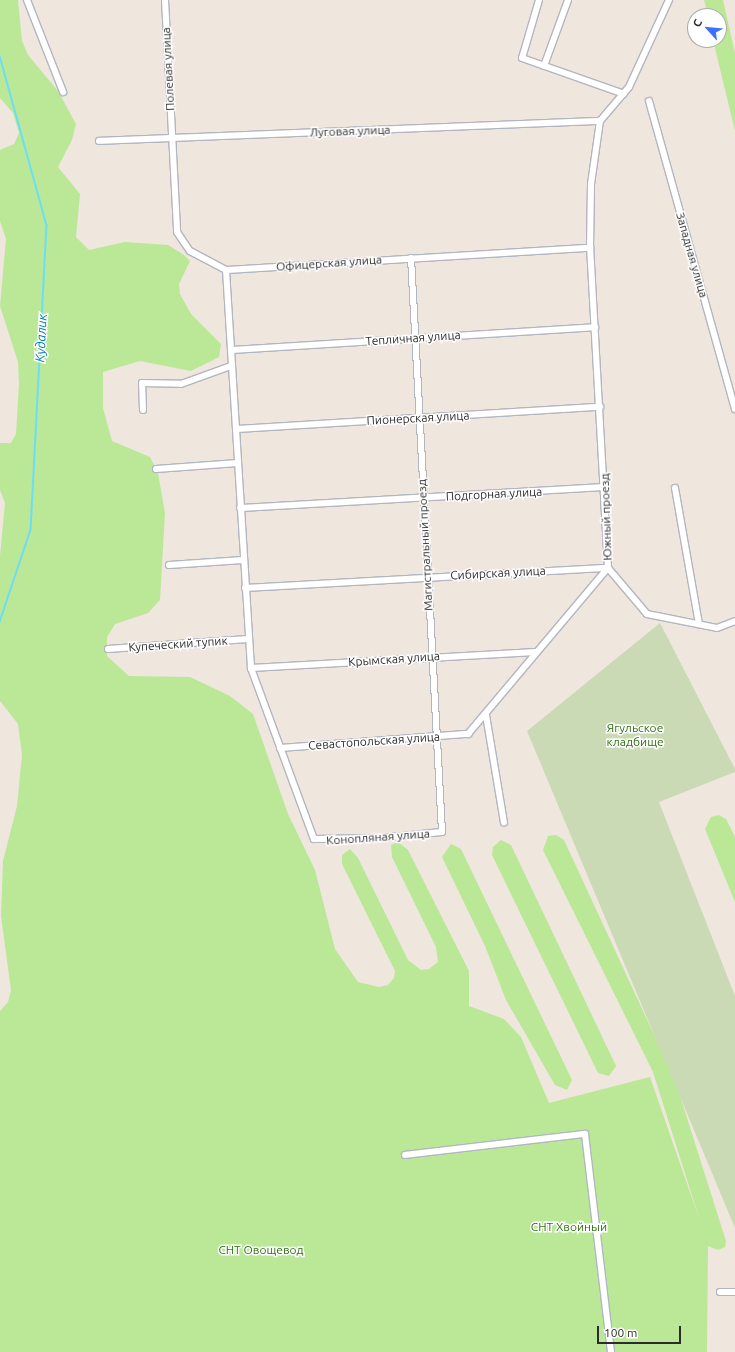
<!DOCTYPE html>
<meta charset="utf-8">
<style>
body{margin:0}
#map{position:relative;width:735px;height:1352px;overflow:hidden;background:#efe6de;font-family:Ubuntu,sans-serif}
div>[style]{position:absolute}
.green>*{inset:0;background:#bae897}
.cemetery>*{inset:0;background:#cadab4}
.stream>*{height:1.5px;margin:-0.75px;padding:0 0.75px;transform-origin:0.75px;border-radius:0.75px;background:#6bdef6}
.roads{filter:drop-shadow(1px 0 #b2b6c1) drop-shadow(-1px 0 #b2b6c1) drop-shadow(0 1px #b2b6c1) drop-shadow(0 -1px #b2b6c1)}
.minor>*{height:6px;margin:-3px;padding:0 3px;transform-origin:3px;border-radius:3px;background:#fff}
span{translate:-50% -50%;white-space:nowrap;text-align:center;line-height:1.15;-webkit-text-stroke:3px #fff;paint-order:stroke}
.street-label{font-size:12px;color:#2c2c2c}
.park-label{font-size:12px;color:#316f16}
.water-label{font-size:13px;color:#057ea7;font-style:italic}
.north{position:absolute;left:687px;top:8px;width:40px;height:40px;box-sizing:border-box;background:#fff;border:1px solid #ababab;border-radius:50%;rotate:297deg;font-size:11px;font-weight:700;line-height:16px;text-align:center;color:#2c2c2c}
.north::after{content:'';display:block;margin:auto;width:14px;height:18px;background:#3a71ff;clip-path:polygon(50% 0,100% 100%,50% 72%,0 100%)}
.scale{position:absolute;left:597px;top:1326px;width:84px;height:18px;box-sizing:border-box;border:2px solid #2c2c2c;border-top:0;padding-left:5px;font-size:12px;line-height:14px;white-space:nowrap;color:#2c2c2c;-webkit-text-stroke:3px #fff;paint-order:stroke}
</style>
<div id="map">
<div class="green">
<div style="clip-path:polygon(0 0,18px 0,22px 41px,28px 55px,58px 91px,76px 124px,72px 140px,58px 167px,80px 194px,76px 237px,89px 250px,125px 242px,168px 245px,184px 255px,190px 261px,179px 284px,180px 294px,191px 314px,221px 344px,219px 357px,191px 371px,140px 361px,103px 372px,103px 408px,112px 441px,150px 457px,158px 473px,165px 513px,160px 600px,148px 613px,115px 624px,107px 637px,107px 656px,129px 676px,190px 677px,230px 696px,253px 714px,288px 814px,315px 870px,335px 949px,358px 982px,379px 987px,388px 985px,394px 978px,395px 971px,342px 864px,342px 855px,350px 849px,358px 858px,408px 960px,421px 970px,429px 969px,438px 962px,436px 947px,392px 857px,391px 845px,398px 842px,408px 850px,469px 971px,469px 1006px,504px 1019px,521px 1037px,549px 1103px,650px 1077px,700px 1221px,653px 1072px,543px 850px,548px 836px,556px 835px,564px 840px,675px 1080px,726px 1241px,725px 1247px,718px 1250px,708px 1246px,707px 1352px,0 1352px,0 1011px,8px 1002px,11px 990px,1px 916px,3px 861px,17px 806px,22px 755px,18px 724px,0 701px,0 556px,5px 503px,0 490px,0 443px,11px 443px,16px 434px,19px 384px,18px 362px,0 306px,6px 239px,0 221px,0 150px,14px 144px,19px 133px,13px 113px,0 98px)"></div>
<div style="clip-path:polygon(704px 0,723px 0,735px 53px,735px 131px,713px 40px,719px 40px,719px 16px,708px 16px)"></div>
<div style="clip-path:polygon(719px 815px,726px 819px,735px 837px,735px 902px,705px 829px,711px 817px)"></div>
<div style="clip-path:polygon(501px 840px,511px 845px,616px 1066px,609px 1076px,598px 1073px,492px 855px,493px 847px)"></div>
<div style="clip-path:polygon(451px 844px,461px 849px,572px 1080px,567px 1090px,555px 1085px,506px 1000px,485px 946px,442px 857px)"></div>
</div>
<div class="cemetery">
<div style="clip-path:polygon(660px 623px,735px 769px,735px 772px,659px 802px,735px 996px,735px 1228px,527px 731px)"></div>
</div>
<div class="stream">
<div style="left:0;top:56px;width:175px;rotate:74.5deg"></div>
<div style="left:47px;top:225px;width:305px;rotate:93deg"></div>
<div style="left:31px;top:530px;width:97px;rotate:108.6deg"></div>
</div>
<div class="roads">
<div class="minor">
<div style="left:27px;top:0;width:99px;rotate:68.6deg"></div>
<div style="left:165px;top:0;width:232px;rotate:87deg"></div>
<div style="left:177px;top:232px;width:23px;rotate:56deg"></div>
<div style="left:190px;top:251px;width:41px;rotate:27.8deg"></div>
<div style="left:226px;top:270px;width:365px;rotate:-3.5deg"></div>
<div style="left:539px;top:0;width:60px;rotate:106.3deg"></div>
<div style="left:522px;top:58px;width:108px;rotate:19.4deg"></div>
<div style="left:544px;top:66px;width:70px;rotate:-70deg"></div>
<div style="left:649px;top:101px;width:320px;rotate:74.4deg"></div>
<div style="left:600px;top:121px;width:45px;rotate:-49.5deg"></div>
<div style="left:629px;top:87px;width:96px;rotate:-65.3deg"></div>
<div style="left:99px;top:141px;width:501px;rotate:-2.29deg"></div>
<div style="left:226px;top:270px;width:399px;rotate:86.4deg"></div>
<div style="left:251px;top:668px;width:182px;rotate:69.8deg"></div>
<div style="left:314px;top:839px;width:67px;rotate:-0.9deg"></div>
<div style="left:381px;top:838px;width:61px;rotate:-5.6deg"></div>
<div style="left:442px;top:832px;width:575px;rotate:-93.09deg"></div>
<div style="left:231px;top:350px;width:365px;rotate:-3.6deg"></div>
<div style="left:143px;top:410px;width:27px;rotate:-92deg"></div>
<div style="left:142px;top:383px;width:39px;rotate:1deg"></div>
<div style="left:181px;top:384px;width:53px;rotate:-19.8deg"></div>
<div style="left:236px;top:429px;width:365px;rotate:-3.5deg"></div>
<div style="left:156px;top:469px;width:82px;rotate:-4.2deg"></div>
<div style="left:675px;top:488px;width:138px;rotate:80deg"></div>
<div style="left:240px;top:508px;width:366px;rotate:-3.3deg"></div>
<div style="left:169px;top:565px;width:74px;rotate:-3.9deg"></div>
<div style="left:245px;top:588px;width:364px;rotate:-3.2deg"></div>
<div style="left:608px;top:568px;width:60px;rotate:49.7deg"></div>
<div style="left:647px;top:614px;width:71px;rotate:11.3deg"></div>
<div style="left:717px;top:628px;width:19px;rotate:-21deg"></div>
<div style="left:108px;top:649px;width:140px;rotate:-4.1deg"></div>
<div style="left:251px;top:668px;width:285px;rotate:-3.2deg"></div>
<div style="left:486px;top:715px;width:109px;rotate:80.5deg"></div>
<div style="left:280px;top:748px;width:189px;rotate:-4.3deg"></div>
<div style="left:468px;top:734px;width:217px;rotate:-49.9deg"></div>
<div style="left:608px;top:568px;width:321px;rotate:-93.2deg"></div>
<div style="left:590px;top:248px;width:64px;rotate:-89.1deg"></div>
<div style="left:591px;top:184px;width:64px;rotate:-81.9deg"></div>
<div style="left:405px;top:1155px;width:181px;rotate:-6.7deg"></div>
<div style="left:585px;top:1134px;width:220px;rotate:83.2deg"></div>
<div style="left:720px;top:1292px;width:15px"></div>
</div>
</div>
<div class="street-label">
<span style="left:168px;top:69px;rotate:-93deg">Полевая улица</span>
<span style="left:350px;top:131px;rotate:-2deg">Луговая улица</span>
<span style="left:692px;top:255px;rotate:74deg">Западная улица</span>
<span style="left:329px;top:263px;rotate:-4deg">Офицерская улица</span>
<span style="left:413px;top:338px;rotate:-4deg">Тепличная улица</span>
<span style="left:418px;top:418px;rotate:-3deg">Пионерская улица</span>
<span style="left:494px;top:494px;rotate:-3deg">Подгорная улица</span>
<span style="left:606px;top:517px;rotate:-92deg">Южный проезд</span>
<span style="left:425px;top:545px;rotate:-93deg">Магистральный проезд</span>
<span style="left:498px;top:573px;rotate:-3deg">Сибирская улица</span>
<span style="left:178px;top:644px;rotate:-4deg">Купеческий тупик</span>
<span style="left:394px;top:659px;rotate:-4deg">Крымская улица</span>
<span style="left:374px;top:741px;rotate:-4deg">Севастопольская улица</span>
<span style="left:378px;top:837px;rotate:-4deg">Конопляная улица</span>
</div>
<div class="park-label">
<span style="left:635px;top:735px">Ягульское<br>кладбище</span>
<span style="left:569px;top:1227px">СНТ Хвойный</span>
<span style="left:261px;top:1250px">СНТ Овощевод</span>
</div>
<div class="water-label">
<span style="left:41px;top:338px;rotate:-87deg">Кудалик</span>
</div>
<div class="north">С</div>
<div class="scale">100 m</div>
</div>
